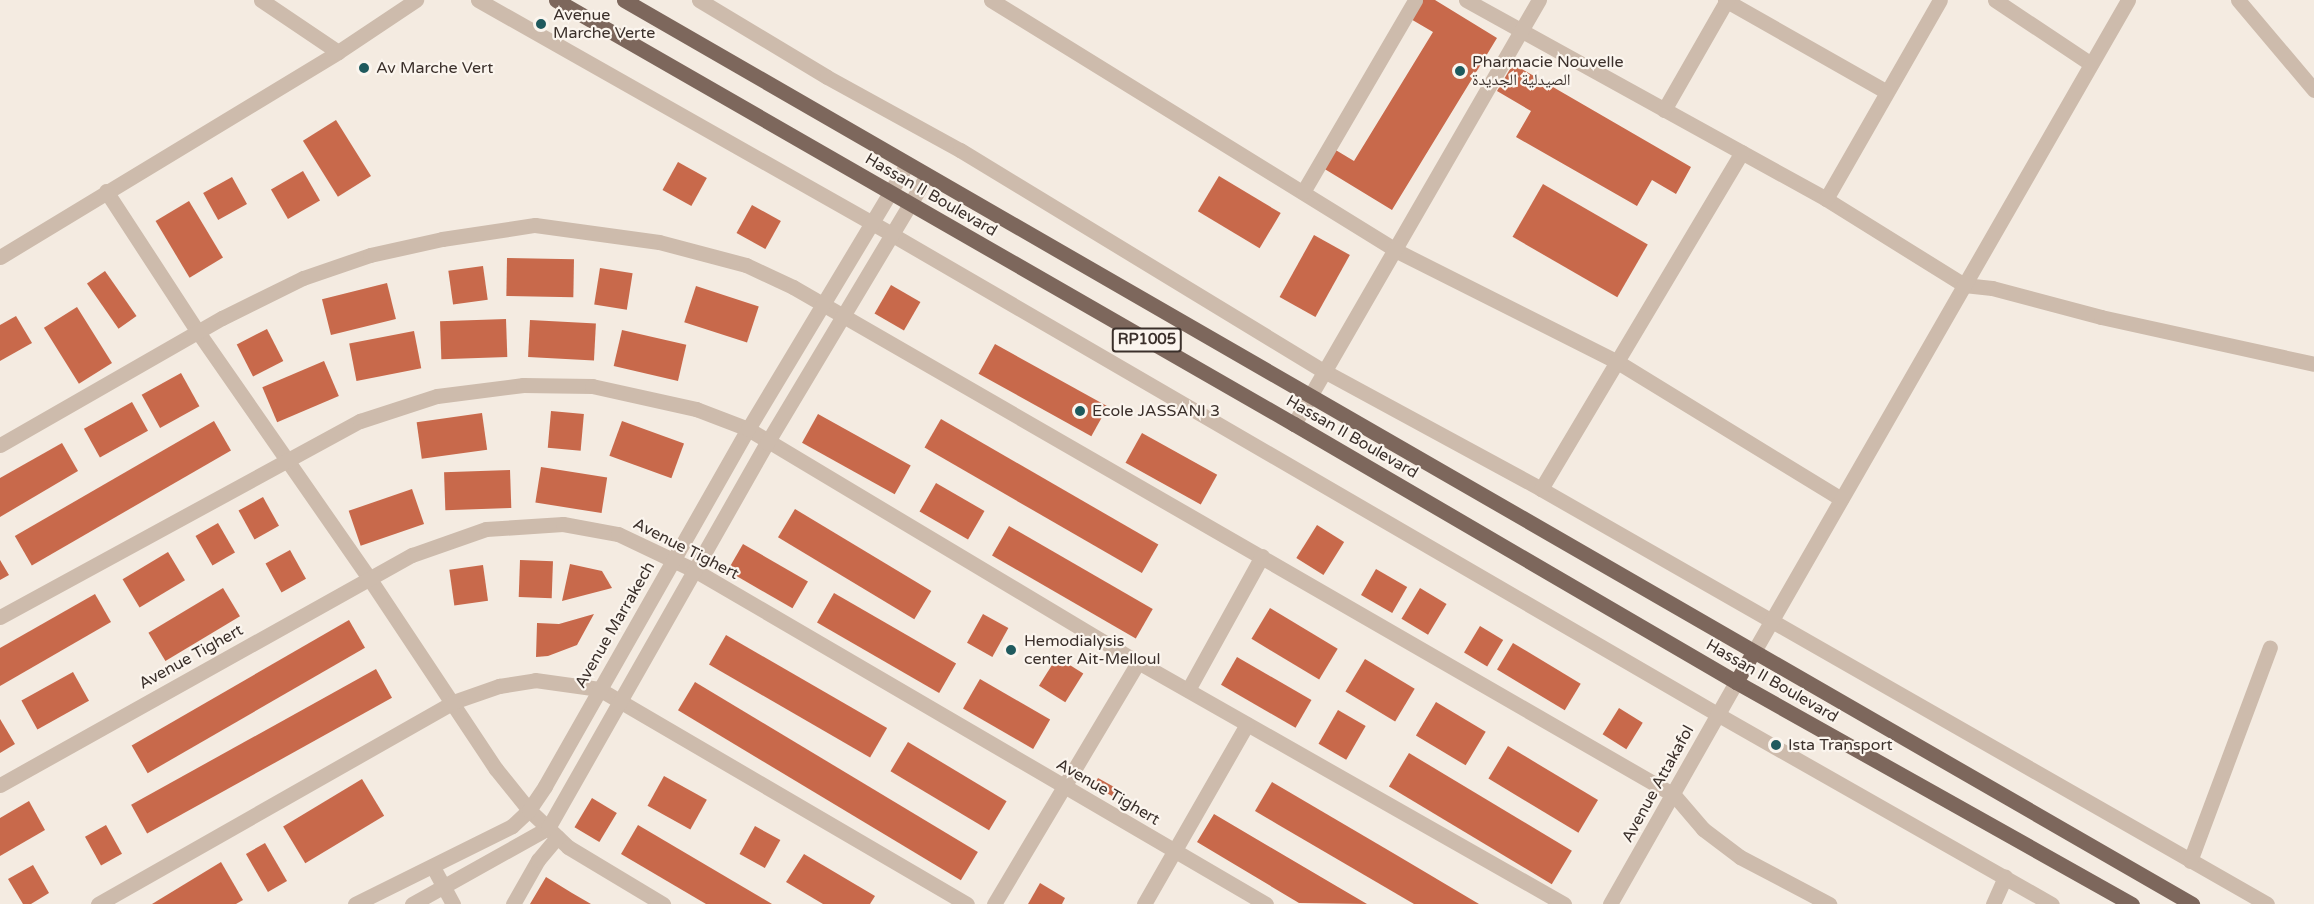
<!DOCTYPE html>
<meta charset="utf-8">
<style>
body{margin:0}
#map{position:relative;width:2314px;height:904px;overflow:hidden;background:#f4ebe1;font-family:"Varela Round","Noto Naskh Arabic",sans-serif}
div>[style]{position:absolute}
.building>*{inset:0;background:#c8694b;transform-origin:0 0}
.minor>*{height:15px;margin:-7.5px;padding:0 7.5px;transform-origin:7.5px;border-radius:7.5px;background:#cdbbac}
.tertiary>*{height:15px;margin:-7.5px;padding:0 7.5px;transform-origin:7.5px;border-radius:7.5px;background:#cdbbac}
.primary>*{height:15px;margin:-7.5px;padding:0 7.5px;transform-origin:7.5px;border-radius:7.5px;background:#7d675c}
.dots>*{width:16px;height:16px;translate:-50% -50%;box-sizing:border-box;border:3px solid #fbf5ee;border-radius:50%}
span{translate:-50% -50%;white-space:nowrap;text-align:center;line-height:1.15;-webkit-text-stroke:4.5px #fbf5ee;paint-order:stroke}
.shield-label span{padding:2px 4px;background:#fbf5ee;border:2px solid;border-radius:4px;-webkit-text-stroke-width:0}
.shield-label{font-size:15px;color:#3b302b;font-weight:700}
.poi-label{font-size:16px;color:#3b302b}
.left{translate:0 -50%;text-align:left}
.street-label{font-size:16px;color:#3b302b}
</style>
<div id="map">
<div class="building">
<div style="clip-path:polygon(1420px 0,1435px 0,1497px 38px,1392px 210px,1323px 168px,1334px 149px,1354px 161px,1433px 32px,1409px 18px)"></div>
<div style="clip-path:polygon(1513px 64px,1691px 167px,1676px 194px,1652px 180px,1637px 206px,1516px 137px,1531px 111px,1497px 91px)"></div>
<div style="left:336px;top:120px;width:66px;height:39px;rotate:58deg"></div>
<div style="left:678px;top:162px;width:33px;height:32px;rotate:29deg"></div>
<div style="left:303px;top:171px;width:34px;height:37px;rotate:60deg"></div>
<div style="left:1219px;top:176px;width:72px;height:41px;rotate:31deg"></div>
<div style="left:232px;top:177px;width:31px;height:33px;rotate:61deg"></div>
<div style="left:1543px;top:184px;width:121px;height:61px;rotate:30deg"></div>
<div style="left:189px;top:201px;width:66px;height:39px;rotate:59deg"></div>
<div style="left:752px;top:205px;width:33px;height:32px;rotate:29deg"></div>
<div style="left:1314px;top:235px;width:41px;height:71px;rotate:29deg"></div>
<div style="left:507px;top:258px;width:67px;height:38px;rotate:1deg"></div>
<div style="left:483px;top:266px;width:34px;height:35px;rotate:82deg"></div>
<div style="left:600px;top:268px;width:33px;height:37px;rotate:9deg"></div>
<div style="left:105px;top:271px;width:55px;height:22px;rotate:55deg"></div>
<div style="left:387px;top:283px;width:37px;height:67px;rotate:76deg"></div>
<div style="left:891px;top:285px;width:34px;height:33px;rotate:30deg"></div>
<div style="left:696px;top:286px;width:66px;height:38px;rotate:18deg"></div>
<div style="left:77px;top:307px;width:66px;height:39px;rotate:58deg"></div>
<div style="clip-path:polygon(16px 316px,32px 343px,0 361px,0 325px)"></div>
<div style="left:506px;top:319px;width:38px;height:66px;rotate:88deg"></div>
<div style="left:530px;top:320px;width:66px;height:37px;rotate:3deg"></div>
<div style="left:267px;top:329px;width:36px;height:34px;rotate:63deg"></div>
<div style="left:622px;top:330px;width:66px;height:37px;rotate:13deg"></div>
<div style="left:414px;top:331px;width:38px;height:66px;rotate:79deg"></div>
<div style="left:995px;top:344px;width:129px;height:34px;rotate:29deg"></div>
<div style="left:324px;top:361px;width:38px;height:67px;rotate:67deg"></div>
<div style="left:181px;top:373px;width:38px;height:45px;rotate:61deg"></div>
<div style="left:132px;top:402px;width:33px;height:55px;rotate:61deg"></div>
<div style="left:551px;top:411px;width:33px;height:37px;rotate:5deg"></div>
<div style="left:482px;top:413px;width:37px;height:66px;rotate:82deg"></div>
<div style="left:818px;top:414px;width:106px;height:33px;rotate:29deg"></div>
<div style="left:941px;top:419px;width:251px;height:33px;rotate:30deg"></div>
<div style="left:214px;top:421px;width:34px;height:230px;rotate:60deg"></div>
<div style="left:622px;top:421px;width:66px;height:37px;rotate:20deg"></div>
<div style="left:1142px;top:433px;width:86px;height:34px;rotate:29deg"></div>
<div style="clip-path:polygon(62px 443px,78px 471px,0 517px,0 478px)"></div>
<div style="left:541px;top:467px;width:67px;height:36px;rotate:9deg"></div>
<div style="left:510px;top:470px;width:38px;height:66px;rotate:88deg"></div>
<div style="left:936px;top:483px;width:56px;height:33px;rotate:30deg"></div>
<div style="left:412px;top:489px;width:37px;height:67px;rotate:71deg"></div>
<div style="left:263px;top:497px;width:33px;height:28px;rotate:61deg"></div>
<div style="left:795px;top:509px;width:159px;height:33px;rotate:31deg"></div>
<div style="left:218px;top:523px;width:34px;height:26px;rotate:60deg"></div>
<div style="left:1317px;top:525px;width:32px;height:39px;rotate:32deg"></div>
<div style="left:1009px;top:526px;width:166px;height:34px;rotate:30deg"></div>
<div style="left:743px;top:544px;width:75px;height:31px;rotate:30deg"></div>
<div style="left:290px;top:550px;width:33px;height:28px;rotate:61deg"></div>
<div style="left:168px;top:552px;width:33px;height:53px;rotate:59deg"></div>
<div style="clip-path:polygon(0 560px,9px 575px,0 580px)"></div>
<div style="left:520px;top:560px;width:33px;height:37px;rotate:2deg"></div>
<div style="clip-path:polygon(570px 564px,602px 571px,612px 588px,562px 601px)"></div>
<div style="left:483px;top:565px;width:36px;height:34px;rotate:82deg"></div>
<div style="left:1376px;top:569px;width:36px;height:30px;rotate:30deg"></div>
<div style="left:223px;top:588px;width:33px;height:87px;rotate:59deg"></div>
<div style="left:1420px;top:588px;width:31px;height:36px;rotate:31deg"></div>
<div style="left:834px;top:593px;width:141px;height:34px;rotate:30deg"></div>
<div style="clip-path:polygon(95px 594px,111px 622px,0 686px,0 648px)"></div>
<div style="left:1270px;top:608px;width:79px;height:36px;rotate:31deg"></div>
<div style="clip-path:polygon(594px 614px,577px 645px,548px 656px,536px 657px,537px 623px,559px 624px)"></div>
<div style="left:983px;top:614px;width:29px;height:33px;rotate:29deg"></div>
<div style="left:349px;top:620px;width:32px;height:251px;rotate:60deg"></div>
<div style="left:1480px;top:626px;width:27px;height:31px;rotate:31deg"></div>
<div style="left:726px;top:635px;width:186px;height:34px;rotate:30deg"></div>
<div style="left:1513px;top:643px;width:79px;height:31px;rotate:31deg"></div>
<div style="left:1057px;top:657px;width:31px;height:34px;rotate:32deg"></div>
<div style="left:1237px;top:657px;width:86px;height:32px;rotate:30deg"></div>
<div style="left:1365px;top:659px;width:58px;height:38px;rotate:31deg"></div>
<div style="left:376px;top:669px;width:33px;height:280px;rotate:61deg"></div>
<div style="left:73px;top:672px;width:33px;height:59px;rotate:61deg"></div>
<div style="left:980px;top:679px;width:81px;height:34px;rotate:30deg"></div>
<div style="left:695px;top:682px;width:330px;height:33px;rotate:31deg"></div>
<div style="left:1436px;top:702px;width:58px;height:39px;rotate:31deg"></div>
<div style="left:1619px;top:708px;width:28px;height:31px;rotate:32deg"></div>
<div style="left:1338px;top:710px;width:32px;height:39px;rotate:30deg"></div>
<div style="clip-path:polygon(0 719px,15px 744px,0 753px)"></div>
<div style="left:908px;top:742px;width:115px;height:34px;rotate:31deg"></div>
<div style="left:1508px;top:746px;width:105px;height:38px;rotate:31deg"></div>
<div style="left:1409px;top:753px;width:190px;height:39px;rotate:31deg"></div>
<div style="left:664px;top:776px;width:49px;height:34px;rotate:29deg"></div>
<div style="left:1098px;top:778px;width:23px;height:9px;rotate:29deg"></div>
<div style="left:362px;top:779px;width:43px;height:92px;rotate:59deg"></div>
<div style="clip-path:polygon(1272px 782px,1393px 853px,1479px 904px,1414px 904px,1277px 824px,1255px 811px)"></div>
<div style="left:592px;top:798px;width:29px;height:34px;rotate:31deg"></div>
<div style="clip-path:polygon(29px 801px,45px 830px,0 856px,0 818px)"></div>
<div style="clip-path:polygon(1214px 814px,1338px 887px,1367px 904px,1299px 903px,1197px 842px)"></div>
<div style="left:106px;top:825px;width:33px;height:24px;rotate:61deg"></div>
<div style="clip-path:polygon(638px 825px,750px 891px,772px 904px,706px 904px,621px 854px)"></div>
<div style="left:755px;top:826px;width:29px;height:32px;rotate:29deg"></div>
<div style="left:265px;top:843px;width:44px;height:22px;rotate:60deg"></div>
<div style="clip-path:polygon(804px 854px,875px 896px,870px 904px,823px 904px,786px 882px)"></div>
<div style="clip-path:polygon(221px 862px,243px 900px,236px 904px,152px 904px)"></div>
<div style="clip-path:polygon(33px 865px,49px 893px,31px 904px,23px 904px,8px 879px)"></div>
<div style="clip-path:polygon(546px 877px,572px 893px,591px 904px,530px 904px)"></div>
<div style="clip-path:polygon(1040px 883px,1065px 898px,1062px 904px,1028px 904px)"></div>
</div>
<div class="minor">
<div style="left:261px;top:0;width:93px;rotate:34deg"></div>
<div style="left:478px;top:0;width:475px;rotate:29.5deg"></div>
<div style="left:891px;top:234px;width:955px;rotate:30.16deg"></div>
<div style="left:1717px;top:714px;width:385px;rotate:29.6deg"></div>
<div style="left:699px;top:0;width:149px;rotate:31deg"></div>
<div style="left:827px;top:77px;width:152px;rotate:28.8deg"></div>
<div style="left:960px;top:150px;width:426px;rotate:31.3deg"></div>
<div style="left:1324px;top:371px;width:247px;rotate:28.5deg"></div>
<div style="left:1541px;top:489px;width:836px;rotate:29.75deg"></div>
<div style="left:991px;top:0;width:475px;rotate:31.7deg"></div>
<div style="left:1395px;top:250px;width:247px;rotate:26.7deg"></div>
<div style="left:1616px;top:361px;width:264px;rotate:31.5deg"></div>
<div style="left:1466px;top:0;width:411px;rotate:28.9deg"></div>
<div style="left:1826px;top:199px;width:163px;rotate:31.9deg"></div>
<div style="left:1964px;top:285px;width:28px;rotate:6deg"></div>
<div style="left:1992px;top:288px;width:113px;rotate:14.9deg"></div>
<div style="left:2101px;top:317px;width:218px;rotate:12.4deg"></div>
<div style="left:1725px;top:0;width:186px;rotate:29.6deg"></div>
<div style="left:1995px;top:0;width:115px;rotate:33.7deg"></div>
<div style="left:2238px;top:0;width:118px;rotate:49.8deg"></div>
<div style="left:1664px;top:110px;width:127px;rotate:-60.2deg"></div>
<div style="left:106px;top:191px;width:168px;rotate:56.9deg"></div>
<div style="left:198px;top:332px;width:300px;rotate:55.2deg"></div>
<div style="left:369px;top:578px;width:229px;rotate:56.4deg"></div>
<div style="left:496px;top:769px;width:53px;rotate:51.2deg"></div>
<div style="left:529px;top:810px;width:54px;rotate:43.5deg"></div>
<div style="left:568px;top:847px;width:111px;rotate:31deg"></div>
<div style="left:1303px;top:192px;width:222px;rotate:-59.7deg"></div>
<div style="left:1826px;top:199px;width:229px;rotate:-60.2deg"></div>
<div style="left:1294px;top:424px;width:490px;rotate:-60deg"></div>
<div style="left:0;top:445px;width:256px;rotate:-29.8deg"></div>
<div style="left:222px;top:318px;width:90px;rotate:-26.3deg"></div>
<div style="left:303px;top:278px;width:71px;rotate:-18.9deg"></div>
<div style="left:370px;top:255px;width:74px;rotate:-12.5deg"></div>
<div style="left:442px;top:239px;width:94px;rotate:-8.6deg"></div>
<div style="left:535px;top:225px;width:125px;rotate:7.8deg"></div>
<div style="left:659px;top:242px;width:90px;rotate:14.8deg"></div>
<div style="left:746px;top:265px;width:52px;rotate:25.1deg"></div>
<div style="left:793px;top:287px;width:1017px;rotate:29.97deg"></div>
<div style="left:1674px;top:795px;width:45px;rotate:49.5deg"></div>
<div style="left:1703px;top:829px;width:46px;rotate:37.1deg"></div>
<div style="left:1740px;top:857px;width:101px;rotate:27.8deg"></div>
<div style="left:1541px;top:489px;width:392px;rotate:-59.2deg"></div>
<div style="left:0;top:617px;width:410px;rotate:-28.6deg"></div>
<div style="left:360px;top:421px;width:81px;rotate:-18deg"></div>
<div style="left:437px;top:396px;width:87px;rotate:-7.3deg"></div>
<div style="left:523px;top:385px;width:69px;rotate:0.8deg"></div>
<div style="left:592px;top:386px;width:107px;rotate:12.5deg"></div>
<div style="left:696px;top:409px;width:56px;rotate:21deg"></div>
<div style="left:748px;top:429px;width:454px;rotate:30.9deg"></div>
<div style="left:1138px;top:662px;width:490px;rotate:29.6deg"></div>
<div style="left:1188px;top:690px;width:153px;rotate:-61.1deg"></div>
<div style="left:0;top:785px;width:472px;rotate:-29.2deg"></div>
<div style="left:412px;top:555px;width:78px;rotate:-19.4deg"></div>
<div style="left:486px;top:529px;width:77px;rotate:-3.7deg"></div>
<div style="left:563px;top:524px;width:56px;rotate:10.3deg"></div>
<div style="left:618px;top:534px;width:86px;rotate:25.4deg"></div>
<div style="left:696px;top:571px;width:660px;rotate:30.29deg"></div>
<div style="left:2190px;top:861px;width:228px;rotate:-69.5deg"></div>
<div style="left:433px;top:867px;width:42px;rotate:61.6deg"></div>
<div style="left:98px;top:904px;width:408px;rotate:-29.6deg"></div>
<div style="left:453px;top:702px;width:49px;rotate:-19.2deg"></div>
<div style="left:499px;top:686px;width:36px;rotate:-9deg"></div>
<div style="left:535px;top:680px;width:65px;rotate:8deg"></div>
<div style="left:599px;top:689px;width:426px;rotate:30.3deg"></div>
<div style="left:355px;top:904px;width:175px;rotate:-26.4deg"></div>
<div style="left:512px;top:826px;width:23px;rotate:-43deg"></div>
<div style="left:529px;top:810px;width:29px;rotate:-56deg"></div>
<div style="left:545px;top:786px;width:411px;rotate:-60.4deg"></div>
<div style="left:748px;top:429px;width:309px;rotate:-59deg"></div>
<div style="left:412px;top:904px;width:156px;rotate:-29.2deg"></div>
<div style="left:548px;top:828px;width:443px;rotate:-60.4deg"></div>
<div style="left:767px;top:443px;width:311px;rotate:-59.1deg"></div>
<div style="left:513px;top:904px;width:51px;rotate:-60.4deg"></div>
<div style="left:538px;top:860px;width:30px;rotate:-50deg"></div>
<div style="left:994px;top:904px;width:282px;rotate:-59.2deg"></div>
<div style="left:1144px;top:904px;width:207px;rotate:-60.2deg"></div>
<div style="left:1610px;top:904px;width:255px;rotate:-60.4deg"></div>
<div style="left:1993px;top:904px;width:30px;rotate:-66deg"></div>
</div>
<div class="tertiary">
<div style="left:0;top:257px;width:395px;rotate:-31.2deg"></div>
<div style="left:338px;top:52px;width:94px;rotate:-33.7deg"></div>
<div style="left:1753px;top:653px;width:753px;rotate:-60.13deg"></div>
</div>
<div class="primary">
<div style="left:556px;top:0;width:851px;rotate:29.88deg"></div>
<div style="left:1294px;top:424px;width:512px;rotate:30.27deg"></div>
<div style="left:1736px;top:682px;width:454px;rotate:29.3deg"></div>
<div style="left:624px;top:0;width:1810px;rotate:29.96deg"></div>
<div style="left:1736px;top:682px;width:34px;rotate:-60deg"></div>
</div>
<div class="dots">
<div style="left:541px;top:24px;background:#1f5a5e"></div>
<div style="left:364px;top:68px;background:#1f5a5e"></div>
<div style="left:1460px;top:71px;background:#1f5a5e"></div>
<div style="left:1080px;top:411px;background:#1f5a5e"></div>
<div style="left:1011px;top:650px;background:#1f5a5e"></div>
<div style="left:1776px;top:745px;background:#1f5a5e"></div>
</div>
<div class="shield-label">
<span style="left:1147px;top:340px">RP1005</span>
</div>
<div class="poi-label">
<span class="left" style="left:553px;top:24px">Avenue<br>Marche Verte</span>
<span class="left" style="left:1472px;top:71px">Pharmacie Nouvelle<br>الصيدلية الجديدة</span>
<span class="left" style="left:376px;top:68px">Av Marche Vert</span>
<span class="left" style="left:1092px;top:411px">Ecole JASSANI 3</span>
<span class="left" style="left:1024px;top:650px">Hemodialysis<br>center Ait-Melloul</span>
<span class="left" style="left:1788px;top:745px">Ista Transport</span>
</div>
<div class="street-label">
<span style="left:931px;top:195px;rotate:30deg">Hassan II Boulevard</span>
<span style="left:1352px;top:437px;rotate:30deg">Hassan II Boulevard</span>
<span style="left:686px;top:549px;rotate:27deg">Avenue Tighert</span>
<span style="left:615px;top:625px;rotate:-60deg">Avenue Marrakech</span>
<span style="left:191px;top:657px;rotate:-29deg">Avenue Tighert</span>
<span style="left:1772px;top:681px;rotate:30deg">Hassan II Boulevard</span>
<span style="left:1658px;top:784px;rotate:-61deg">Avenue Attakafol</span>
<span style="left:1108px;top:792px;rotate:30deg">Avenue Tighert</span>
</div>
</div>
